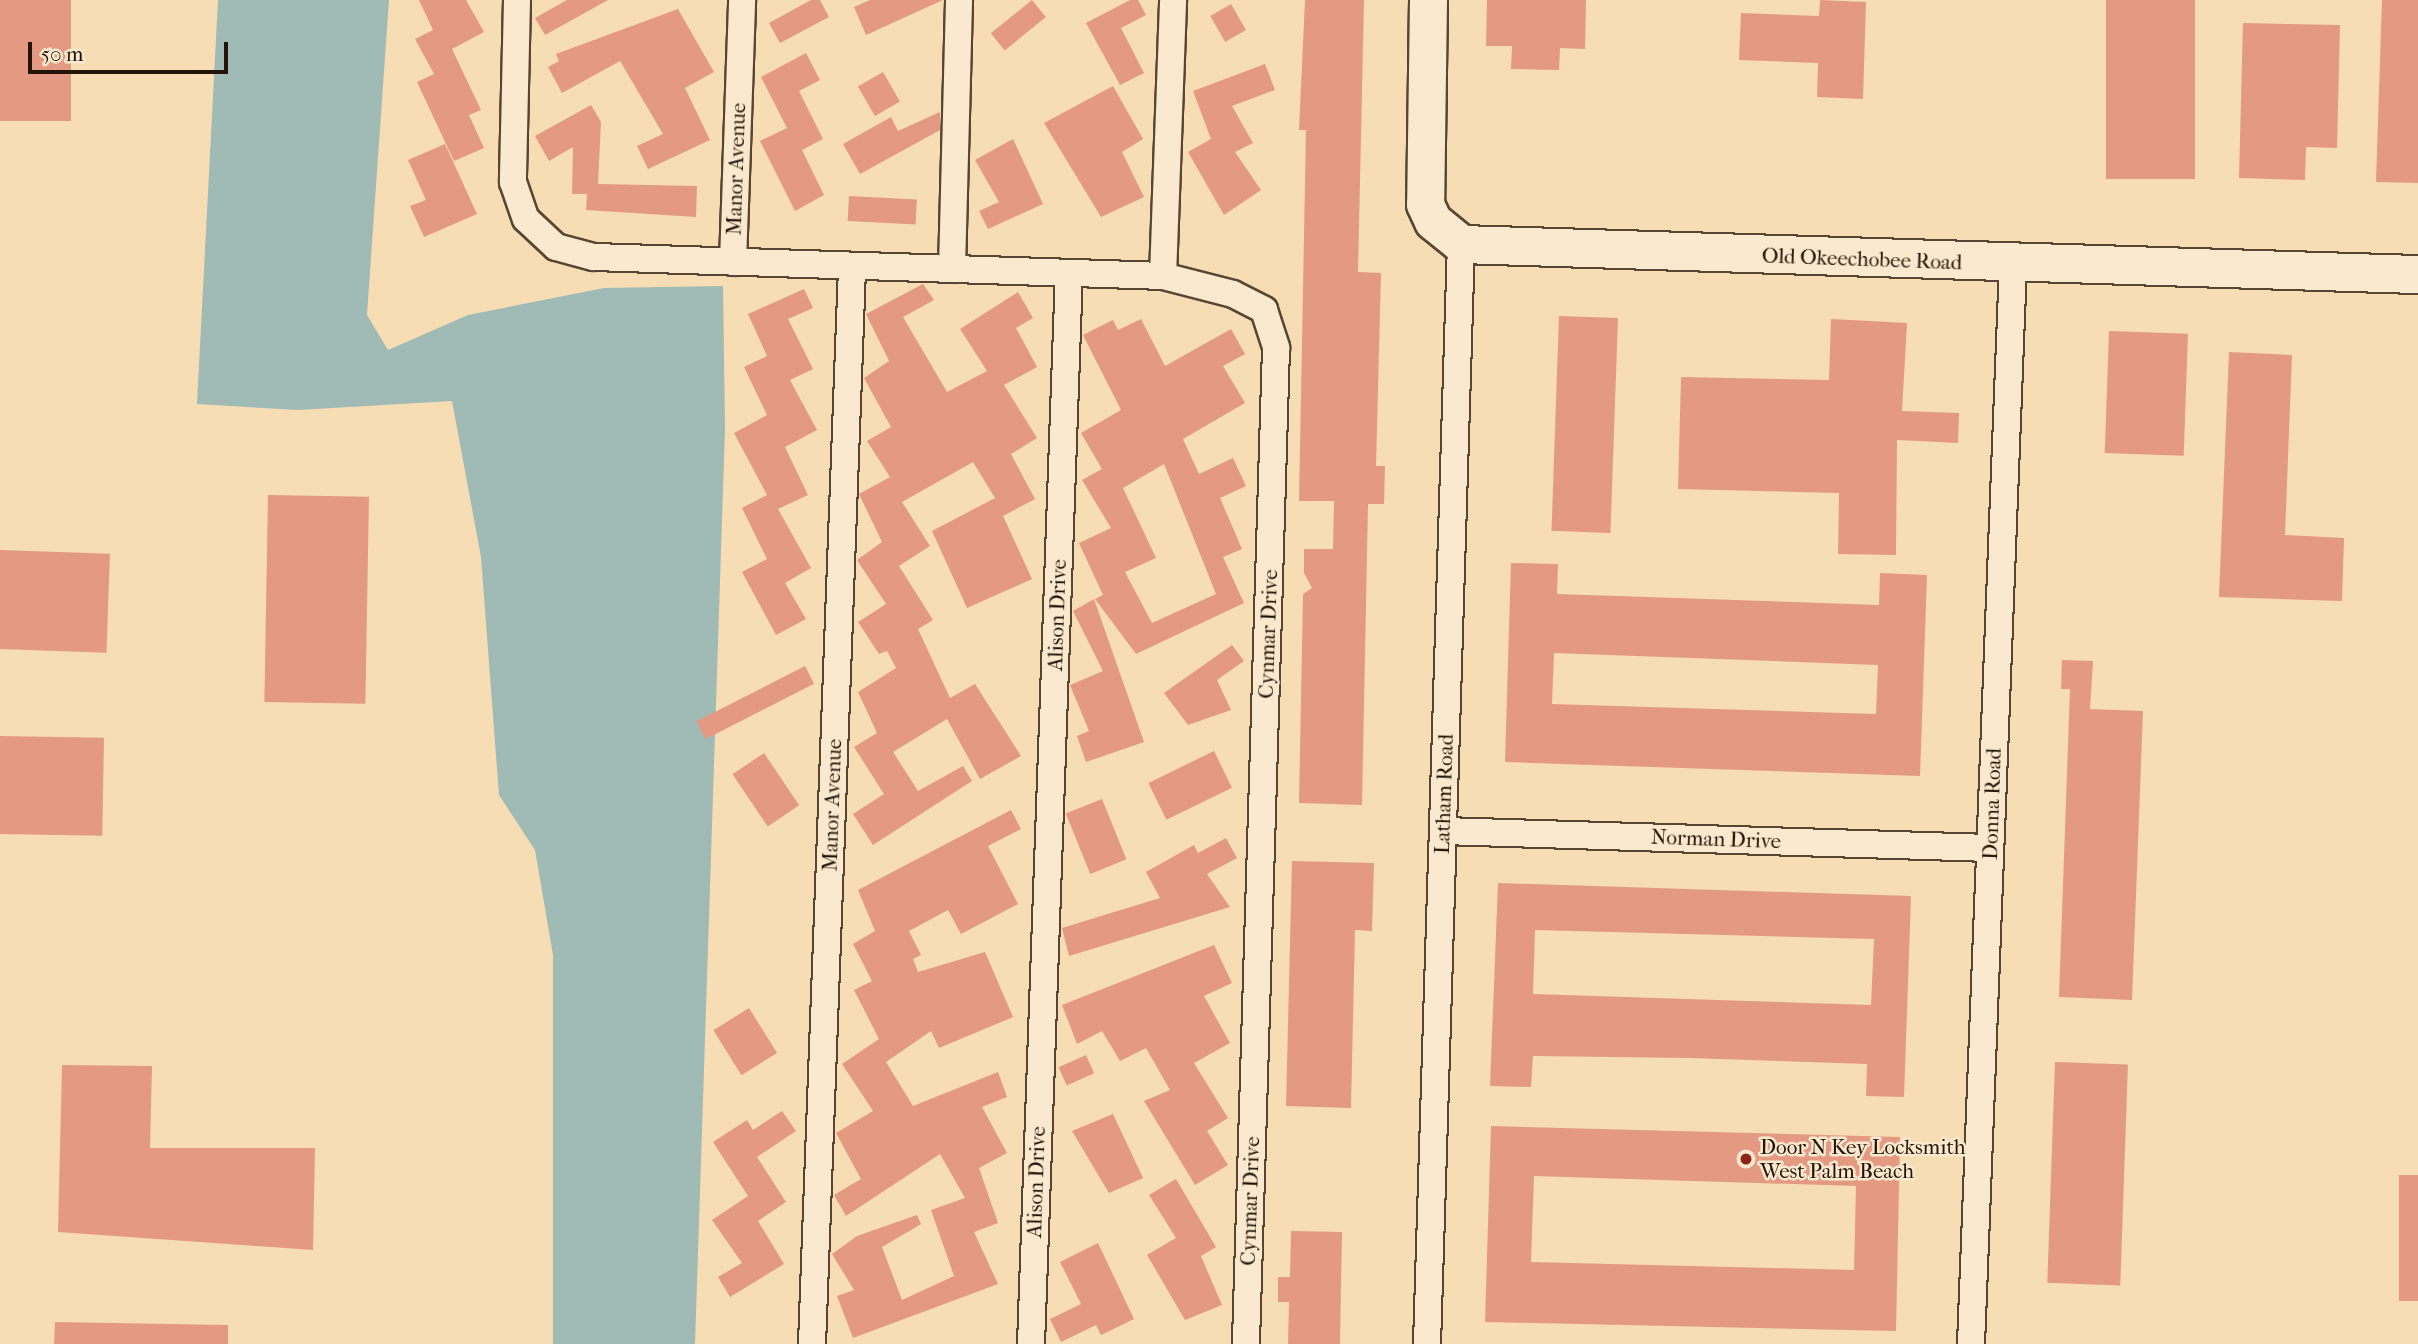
<!DOCTYPE html>
<style>
body{margin:0}
#map{position:relative;width:2418px;height:1344px;overflow:hidden;background:#f7ddb4;font-family:"IM FELL French Canon",serif}
div>[style]{position:absolute}
.water>*{inset:0;background:#a0bab6}
.building>*{inset:0;background:#e49983;transform-origin:0 0}
.roads{filter:drop-shadow(2px 0 #584633) drop-shadow(-2px 0 #584633) drop-shadow(0 2px #584633) drop-shadow(0 -2px #584633)}
.street>*{height:26px;margin:-13px;padding:0 13px;transform-origin:13px;border-radius:13px;background:#fae9ce}
.secondary>*{height:37px;margin:-18.5px;padding:0 18.5px;transform-origin:18.5px;border-radius:18.5px;background:#fae9ce}
.dots>*{width:19px;height:19px;translate:-50% -50%;box-sizing:border-box;border:4px solid #fae9ce;border-radius:50%}
span{translate:-50% -50%;white-space:nowrap;text-align:center;line-height:1.15;-webkit-text-stroke:5px #fae9ce;paint-order:stroke}
.street-label{font-size:21px;color:#231408}
.poi-label{font-size:21px;color:#231408}
.left{translate:0 -50%;text-align:left}
.scale{position:absolute;left:28px;top:42px;width:200px;height:32px;box-sizing:border-box;border:4px solid #231408;border-top:0;padding-left:9px;font-size:21px;line-height:24px;white-space:nowrap;color:#231408;-webkit-text-stroke:5px #fae9ce;paint-order:stroke}
</style>
<div id="map">
<div class="water">
<div style="clip-path:polygon(218px 0,389px 0,367px 315px,388px 350px,468px 315px,604px 288px,723px 286px,725px 429px,695px 1344px,553px 1344px,553px 955px,535px 850px,499px 795px,481px 557px,452px 401px,298px 410px,197px 404px)"></div>
</div>
<div class="building">
<div style="left:0;top:0;width:71px;height:121px"></div>
<div style="clip-path:polygon(419px 0,466px 0,484px 32px,452px 49px,481px 110px,469px 115px,484px 148px,454px 161px,417px 82px,434px 74px,415px 39px,433px 30px)"></div>
<div style="clip-path:polygon(567px 0,608px 0,545px 35px,535px 18px)"></div>
<div style="clip-path:polygon(811px 0,820px 0,829px 17px,780px 43px,769px 23px)"></div>
<div style="clip-path:polygon(870px 0,943px 0,866px 35px,854px 7px)"></div>
<div style="left:1032px;top:0;width:22px;height:53px;rotate:51deg"></div>
<div style="clip-path:polygon(1130px 0,1138px 0,1146px 15px,1121px 28px,1144px 73px,1120px 85px,1086px 23px)"></div>
<div style="clip-path:polygon(1305px 0,1364px 0,1358px 272px,1381px 273px,1376px 466px,1385px 466px,1384px 504px,1368px 504px,1362px 805px,1299px 803px,1303px 594px,1312px 588px,1304px 573px,1304px 549px,1333px 549px,1334px 501px,1299px 501px,1306px 130px,1299px 130px)"></div>
<div style="clip-path:polygon(1487px 0,1586px 0,1585px 49px,1560px 48px,1559px 70px,1511px 69px,1512px 46px,1486px 46px)"></div>
<div style="clip-path:polygon(1820px 0,1866px 2px,1863px 99px,1817px 97px,1818px 63px,1739px 60px,1741px 13px,1819px 16px)"></div>
<div style="left:2106px;top:0;width:89px;height:179px"></div>
<div style="clip-path:polygon(2382px 0,2418px 0,2418px 183px,2376px 182px)"></div>
<div style="left:1231px;top:4px;width:30px;height:24px;rotate:60deg"></div>
<div style="clip-path:polygon(678px 9px,714px 72px,685px 88px,710px 140px,648px 169px,637px 146px,663px 134px,620px 61px,562px 93px,548px 67px,559px 61px,556px 54px)"></div>
<div style="clip-path:polygon(2243px 23px,2340px 25px,2337px 148px,2306px 147px,2305px 180px,2239px 178px)"></div>
<div style="clip-path:polygon(806px 53px,820px 80px,799px 91px,823px 139px,802px 150px,824px 195px,795px 211px,760px 141px,787px 128px,761px 77px)"></div>
<div style="clip-path:polygon(1265px 64px,1275px 90px,1232px 106px,1253px 143px,1235px 152px,1261px 190px,1224px 215px,1188px 152px,1211px 139px,1193px 91px)"></div>
<div style="left:883px;top:72px;width:34px;height:29px;rotate:60deg"></div>
<div style="clip-path:polygon(1113px 86px,1143px 139px,1122px 152px,1144px 197px,1101px 217px,1044px 123px)"></div>
<div style="clip-path:polygon(591px 105px,601px 122px,598px 184px,697px 186px,696px 217px,586px 210px,587px 194px,572px 194px,573px 147px,549px 161px,535px 136px)"></div>
<div style="clip-path:polygon(940px 112px,940px 130px,860px 174px,843px 144px,891px 117px,898px 131px)"></div>
<div style="clip-path:polygon(1013px 139px,1043px 204px,988px 229px,979px 211px,999px 202px,975px 160px)"></div>
<div style="clip-path:polygon(445px 144px,477px 214px,424px 237px,410px 206px,426px 200px,408px 160px)"></div>
<div style="left:849px;top:196px;width:68px;height:25px;rotate:3deg"></div>
<div style="clip-path:polygon(923px 284px,934px 300px,903px 317px,947px 392px,987px 371px,960px 329px,1018px 292px,1033px 318px,1016px 328px,1037px 367px,1004px 385px,1037px 438px,1011px 454px,1035px 499px,1003px 516px,1032px 579px,967px 608px,932px 531px,995px 498px,973px 462px,902px 502px,930px 546px,899px 566px,933px 620px,918px 629px,950px 698px,975px 684px,1021px 756px,980px 779px,947px 719px,893px 752px,918px 791px,963px 766px,972px 781px,873px 845px,853px 814px,884px 794px,854px 747px,877px 733px,858px 692px,896px 668px,887px 651px,879px 654px,858px 622px,886px 604px,857px 560px,882px 542px,859px 494px,890px 477px,867px 441px,891px 427px,864px 378px,889px 361px,866px 314px)"></div>
<div style="clip-path:polygon(804px 289px,813px 308px,788px 319px,813px 369px,790px 380px,817px 430px,785px 447px,808px 495px,778px 509px,811px 568px,785px 583px,806px 619px,776px 635px,742px 572px,767px 559px,742px 508px,767px 495px,734px 433px,767px 415px,744px 367px,767px 356px,748px 314px)"></div>
<div style="left:1559px;top:316px;width:59px;height:215px;rotate:2deg"></div>
<div style="clip-path:polygon(evenodd,1141px 319px,1165px 366px,1231px 329px,1245px 354px,1223px 366px,1245px 403px,1183px 439px,1199px 474px,1233px 458px,1246px 486px,1220px 498px,1242px 549px,1223px 557px,1244px 603px,1136px 654px,1095px 599px,1103px 595px,1079px 543px,1111px 528px,1082px 480px,1102px 469px,1081px 433px,1121px 410px,1083px 335px,1113px 320px,1118px 330px,1141px 319px,1164px 464px,1216px 594px,1152px 623px,1125px 572px,1156px 558px,1123px 488px,1164px 464px)"></div>
<div style="clip-path:polygon(1831px 319px,1907px 323px,1902px 411px,1959px 413px,1958px 443px,1897px 440px,1896px 555px,1838px 554px,1839px 493px,1678px 489px,1681px 377px,1829px 380px)"></div>
<div style="left:2109px;top:331px;width:79px;height:122px;rotate:2deg"></div>
<div style="clip-path:polygon(2229px 352px,2292px 355px,2285px 535px,2344px 538px,2342px 601px,2219px 597px)"></div>
<div style="left:268px;top:495px;width:101px;height:207px;rotate:1deg"></div>
<div style="left:0;top:550px;width:110px;height:99px;rotate:2deg"></div>
<div style="clip-path:polygon(evenodd,1511px 563px,1558px 564px,1557px 594px,1879px 605px,1880px 573px,1927px 575px,1920px 776px,1505px 762px,1511px 563px,1554px 653px,1878px 665px,1876px 714px,1552px 704px,1554px 653px)"></div>
<div style="clip-path:polygon(1094px 599px,1144px 742px,1086px 762px,1077px 736px,1089px 731px,1070px 685px,1103px 671px,1073px 611px)"></div>
<div style="clip-path:polygon(1232px 645px,1244px 661px,1217px 680px,1231px 710px,1188px 725px,1164px 693px)"></div>
<div style="clip-path:polygon(2062px 660px,2093px 661px,2090px 709px,2143px 711px,2132px 1000px,2059px 997px,2070px 689px,2061px 689px)"></div>
<div style="left:805px;top:666px;width:20px;height:122px;rotate:63deg"></div>
<div style="left:0;top:736px;width:104px;height:98px;rotate:1deg"></div>
<div style="left:1214px;top:751px;width:41px;height:73px;rotate:64deg"></div>
<div style="left:764px;top:753px;width:63px;height:38px;rotate:56deg"></div>
<div style="left:1102px;top:799px;width:65px;height:39px;rotate:68deg"></div>
<div style="clip-path:polygon(1011px 810px,1021px 829px,988px 846px,1018px 904px,961px 934px,948px 910px,909px 931px,921px 955px,913px 959px,918px 972px,985px 952px,1013px 1017px,939px 1048px,931px 1031px,886px 1062px,913px 1106px,998px 1072px,1007px 1097px,982px 1107px,1007px 1153px,979px 1168px,998px 1223px,974px 1232px,998px 1284px,853px 1338px,837px 1296px,854px 1290px,832px 1254px,857px 1236px,917px 1215px,921px 1224px,882px 1247px,902px 1300px,954px 1276px,931px 1210px,965px 1198px,940px 1154px,846px 1216px,834px 1195px,861px 1179px,836px 1133px,873px 1111px,842px 1064px,879px 1039px,854px 990px,872px 981px,853px 944px,875px 931px,858px 890px)"></div>
<div style="clip-path:polygon(1226px 838px,1237px 858px,1207px 874px,1230px 907px,1069px 956px,1062px 928px,1160px 898px,1146px 872px,1194px 845px,1198px 853px)"></div>
<div style="clip-path:polygon(1292px 861px,1374px 863px,1372px 931px,1355px 930px,1351px 1108px,1286px 1106px)"></div>
<div style="clip-path:polygon(evenodd,1498px 883px,1911px 896px,1904px 1097px,1866px 1096px,1867px 1064px,1689px 1058px,1533px 1056px,1531px 1087px,1490px 1086px,1498px 883px,1535px 930px,1874px 939px,1871px 1005px,1533px 994px,1535px 930px)"></div>
<div style="clip-path:polygon(1214px 945px,1232px 983px,1204px 996px,1230px 1043px,1194px 1063px,1228px 1118px,1207px 1131px,1228px 1165px,1195px 1185px,1144px 1101px,1170px 1090px,1146px 1048px,1120px 1061px,1102px 1031px,1077px 1044px,1062px 1005px)"></div>
<div style="left:749px;top:1008px;width:53px;height:42px;rotate:58deg"></div>
<div style="left:1086px;top:1055px;width:20px;height:30px;rotate:66deg"></div>
<div style="left:2055px;top:1062px;width:73px;height:221px;rotate:2deg"></div>
<div style="clip-path:polygon(62px 1065px,152px 1066px,150px 1148px,315px 1148px,313px 1250px,58px 1232px)"></div>
<div style="clip-path:polygon(782px 1111px,796px 1131px,757px 1157px,786px 1202px,758px 1221px,784px 1264px,730px 1297px,718px 1277px,742px 1263px,712px 1220px,748px 1196px,713px 1142px,747px 1120px,753px 1130px)"></div>
<div style="clip-path:polygon(1113px 1114px,1143px 1178px,1109px 1193px,1072px 1131px)"></div>
<div style="clip-path:polygon(evenodd,1491px 1126px,1900px 1137px,1896px 1331px,1485px 1322px,1491px 1126px,1534px 1176px,1856px 1186px,1854px 1270px,1531px 1262px,1534px 1176px)"></div>
<div style="left:2399px;top:1175px;width:19px;height:126px"></div>
<div style="clip-path:polygon(1176px 1179px,1216px 1247px,1201px 1256px,1222px 1305px,1185px 1320px,1147px 1255px,1176px 1238px,1149px 1195px)"></div>
<div style="clip-path:polygon(1291px 1231px,1342px 1232px,1340px 1344px,1288px 1344px,1289px 1302px,1278px 1302px,1278px 1277px,1290px 1277px)"></div>
<div style="clip-path:polygon(1098px 1243px,1134px 1319px,1101px 1335px,1096px 1325px,1061px 1342px,1050px 1319px,1081px 1304px,1060px 1262px)"></div>
<div style="clip-path:polygon(55px 1322px,228px 1325px,228px 1344px,54px 1344px)"></div>
</div>
<div class="roads">
<div class="street">
<div style="left:517px;top:0;width:182px;rotate:91.3deg"></div>
<div style="left:513px;top:182px;width:39px;rotate:71deg"></div>
<div style="left:526px;top:219px;width:41px;rotate:43deg"></div>
<div style="left:556px;top:247px;width:39px;rotate:15deg"></div>
<div style="left:594px;top:257px;width:569px;rotate:1.91deg"></div>
<div style="left:1163px;top:276px;width:72px;rotate:14.4deg"></div>
<div style="left:1233px;top:294px;width:35px;rotate:27deg"></div>
<div style="left:1264px;top:310px;width:40px;rotate:72deg"></div>
<div style="left:1276px;top:348px;width:996px;rotate:91.73deg"></div>
<div style="left:733px;top:262px;width:262px;rotate:-88deg"></div>
<div style="left:952px;top:269px;width:269px;rotate:-88.5deg"></div>
<div style="left:1163px;top:276px;width:276px;rotate:-87.9deg"></div>
<div style="left:1443px;top:831px;width:547px;rotate:1.78deg"></div>
<div style="left:812px;top:1344px;width:1079px;rotate:-87.87deg"></div>
<div style="left:1031px;top:1344px;width:1072px;rotate:-87.97deg"></div>
<div style="left:1427px;top:1344px;width:1101px;rotate:-88.23deg"></div>
<div style="left:1971px;top:1344px;width:1081px;rotate:-87.77deg"></div>
</div>
<div class="secondary">
<div style="left:1428px;top:0;width:204px;rotate:90.8deg"></div>
<div style="left:1425px;top:204px;width:19px;rotate:65deg"></div>
<div style="left:1433px;top:221px;width:36px;rotate:39deg"></div>
<div style="left:1461px;top:244px;width:957px;rotate:1.8deg"></div>
</div>
</div>
<div class="dots">
<div style="left:1746px;top:1159px;background:#8f2418"></div>
</div>
<div class="street-label">
<span style="left:736px;top:169px;rotate:-88deg">Manor Avenue</span>
<span style="left:1862px;top:259px;rotate:2deg">Old Okeechobee Road</span>
<span style="left:1057px;top:615px;rotate:-88deg">Alison Drive</span>
<span style="left:1268px;top:634px;rotate:-88deg">Cynmar Drive</span>
<span style="left:1444px;top:794px;rotate:-88deg">Latham Road</span>
<span style="left:1992px;top:804px;rotate:-88deg">Donna Road</span>
<span style="left:832px;top:805px;rotate:-88deg">Manor Avenue</span>
<span style="left:1716px;top:839px;rotate:2deg">Norman Drive</span>
<span style="left:1036px;top:1182px;rotate:-88deg">Alison Drive</span>
<span style="left:1250px;top:1201px;rotate:-88deg">Cynmar Drive</span>
</div>
<div class="poi-label">
<span class="left" style="left:1760px;top:1159px">Door N Key Locksmith<br>West Palm Beach</span>
</div>
<div class="scale">50 m</div>
</div>
